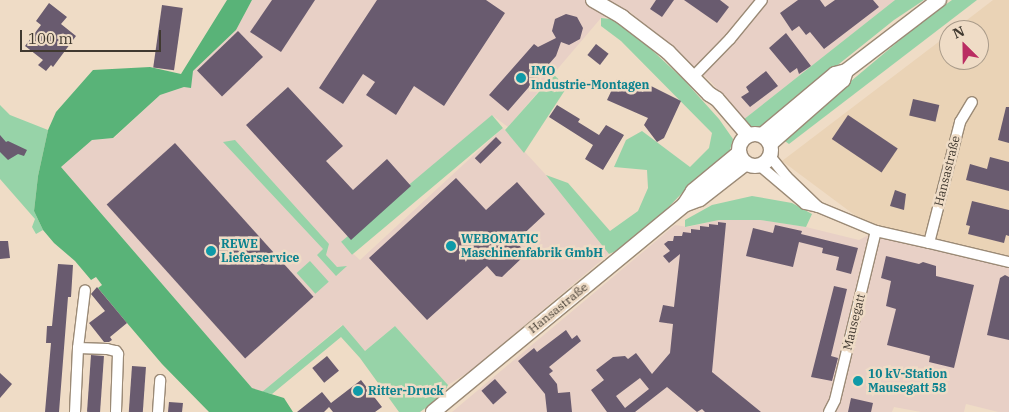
<!DOCTYPE html>
<meta charset="utf-8">
<style>
body{margin:0}
#map{position:relative;width:1009px;height:412px;overflow:hidden;background:#efdcc6;font-family:"IBM Plex Serif",serif}
div>[style]{position:absolute}
.built>*{inset:0;background:#ead3b6}
.industrial>*{inset:0;background:#e8d0c6}
.green>*{inset:0;background:#97d3a8;transform-origin:0 0}
.forest>*{inset:0;background:#59b378}
.building>*{inset:0;background:#695b6f;transform-origin:0 0}
.roads{filter:drop-shadow(1px 0 #9b8a76) drop-shadow(-1px 0 #9b8a76) drop-shadow(0 1px #9b8a76) drop-shadow(0 -1px #9b8a76)}
.street>*{height:10px;margin:-5px;padding:0 5px;transform-origin:5px;border-radius:5px;background:#fff}
.secondary>*{height:14px;margin:-7px;padding:0 7px;transform-origin:7px;border-radius:7px;background:#fff}
.secondary>.ring{margin:-7px;padding:0;box-sizing:content-box;background:none;border:14px solid #fff;border-radius:50%}
.dots>*{width:14px;height:14px;translate:-50% -50%;box-sizing:border-box;border:2px solid #efdcc6;border-radius:50%}
span{translate:-50% -50%;white-space:nowrap;text-align:center;line-height:1.15;-webkit-text-stroke:5px #efdcc6;paint-order:stroke}
.culture-label{font-size:12px;color:#0d838f;font-weight:700}
.left{translate:0 -50%;text-align:left}
.street-label{font-size:12px;color:#403930}
.north{position:absolute;left:939px;top:20px;width:50px;height:50px;box-sizing:border-box;background:#efdcc6;border:1px solid #a99b8a;border-radius:50%;rotate:337deg;font-size:14px;font-weight:700;line-height:20px;text-align:center;color:#403930}
.north::after{content:'';display:block;margin:auto;width:18px;height:22px;background:#ba2d62;clip-path:polygon(50% 0,100% 100%,50% 72%,0 100%)}
.scale{position:absolute;left:20px;top:30px;width:141px;height:22px;box-sizing:border-box;border:2px solid #403930;border-top:0;padding-left:6px;font-size:15px;line-height:18px;white-space:nowrap;color:#403930;-webkit-text-stroke:4px #efdcc6;paint-order:stroke}
</style>
<div id="map">
<div class="built">
<div style="clip-path:polygon(993px 0,1009px 0,1009px 262px,876px 231px,782px 161px,949px 34px,949px 60px,979px 60px,979px 30px,954px 30px)"></div>
</div>
<div class="industrial">
<div style="clip-path:polygon(252px 0,895px 0,743px 120px,711px 82px,630px 12px,601px 18px,508px 127px,492px 115px,348px 249px,360px 260px,503px 128px,546px 175px,609px 254px,469px 372px,448px 385px,395px 326px,365px 351px,342px 325px,262px 392px,252px 388px,61px 167px,92px 140px,114px 138px,160px 95px,184px 87px,193px 71px,236px 30px)"></div>
<div style="clip-path:polygon(719px 220px,760px 220px,806px 227px,859px 240px,876px 231px,1009px 262px,1009px 412px,998px 412px,966px 404px,964px 412px,921px 412px,894px 407px,892px 412px,452px 412px,675px 225px,688px 227px)"></div>
</div>
<div class="green">
<div style="clip-path:polygon(895px 0,924px 0,894px 20px,759px 128px,750px 128px,743px 120px)"></div>
<div style="clip-path:polygon(952px 0,977px 0,789px 144px,782px 139px,925px 19px)"></div>
<div style="clip-path:polygon(601px 18px,611px 19px,638px 37px,683px 79px,719px 119px,733px 139px,730px 150px,714px 167px,686px 189px,658px 218px,616px 251px,609px 254px,546px 175px,568px 183px,610px 231px,638px 211px,648px 188px,647px 170px,614px 167px,626px 140px,642px 131px,690px 167px,709px 148px,712px 133px,621px 41px,601px 26px)"></div>
<div style="clip-path:polygon(554px 75px,567px 87px,524px 153px,505px 130px)"></div>
<div style="clip-path:polygon(0 105px,10px 115px,48px 130px,38px 176px,34px 211px,43px 230px,36px 234px,32px 227px,35px 219px,0 179px)"></div>
<div style="left:492px;top:115px;width:17px;height:197px;rotate:50deg"></div>
<div style="clip-path:polygon(235px 140px,329px 244px,326px 255px,337px 267px,347px 266px,336px 276px,317px 255px,323px 249px,223px 142px)"></div>
<div style="clip-path:polygon(752px 196px,792px 203px,812px 214px,806px 227px,760px 220px,719px 220px,685px 227px,685px 220px,712px 205px)"></div>
<div style="left:310px;top:261px;width:28px;height:18px;rotate:48deg"></div>
<div style="clip-path:polygon(343px 325px,365px 351px,395px 326px,448px 385px,443px 395px,420px 412px,399px 412px,360px 358px,341px 337px,272px 394px,262px 392px)"></div>
</div>
<div class="forest">
<div style="clip-path:polygon(227px 0,252px 0,236px 30px,193px 71px,191px 88px,184px 87px,160px 95px,113px 138px,92px 140px,61px 167px,252px 388px,284px 398px,293px 412px,209px 412px,162px 364px,127px 323px,98px 288px,102px 285px,96px 277px,91px 280px,75px 261px,54px 243px,43px 230px,34px 211px,38px 176px,48px 130px,56px 112px,93px 70px,150px 67px,181px 74px)"></div>
</div>
<div class="building">
<div style="clip-path:polygon(272px 0,315px 0,281px 52px,250px 32px)"></div>
<div style="clip-path:polygon(377px 0,486px 0,505px 13px,444px 106px,414px 86px,396px 115px,366px 95px,375px 82px,363px 74px,343px 104px,319px 88px)"></div>
<div style="clip-path:polygon(656px 0,674px 0,662px 17px,650px 9px)"></div>
<div style="clip-path:polygon(684px 0,720px 0,729px 7px,717px 23px)"></div>
<div style="clip-path:polygon(798px 0,820px 0,825px 7px,835px 0,873px 0,879px 7px,824px 49px,810px 32px,806px 35px,799px 26px,792px 31px,780px 13px)"></div>
<div style="clip-path:polygon(49px 3px,67px 17px,61px 24px,76px 36px,53px 67px,51px 65px,46px 71px,38px 65px,43px 60px,25px 46px,41px 25px,36px 21px)"></div>
<div style="left:162px;top:5px;width:21px;height:63px;rotate:8deg"></div>
<div style="clip-path:polygon(566px 14px,577px 17px,583px 28px,580px 39px,569px 45px,561px 42px,556px 56px,508px 111px,489px 95px,534px 44px,538px 47px,556px 38px,552px 31px,555px 19px)"></div>
<div style="left:238px;top:31px;width:36px;height:57px;rotate:46deg"></div>
<div style="clip-path:polygon(786px 33px,811px 66px,799px 74px,797px 68px,790px 73px,769px 48px)"></div>
<div style="left:596px;top:44px;width:16px;height:14px;rotate:38deg"></div>
<div style="clip-path:polygon(766px 71px,778px 86px,750px 107px,741px 97px,749px 92px,746px 87px)"></div>
<div style="clip-path:polygon(617px 79px,643px 92px,647px 84px,681px 101px,664px 138px,657px 142px,644px 125px,648px 118px,607px 100px)"></div>
<div style="clip-path:polygon(288px 87px,343px 146px,326px 161px,353px 190px,387px 159px,411px 186px,351px 240px,246px 125px)"></div>
<div style="left:913px;top:99px;width:27px;height:17px;rotate:13deg"></div>
<div style="clip-path:polygon(557px 105px,580px 119px,578px 122px,599px 135px,606px 125px,624px 135px,603px 170px,585px 159px,593px 145px,549px 117px)"></div>
<div style="clip-path:polygon(1006px 107px,1009px 107px,1009px 143px,998px 140px)"></div>
<div style="left:848px;top:115px;width:60px;height:29px;rotate:34deg"></div>
<div style="clip-path:polygon(0 135px,6px 142px,8px 141px,27px 150px,24px 156px,18px 154px,8px 160px,0 152px)"></div>
<div style="left:496px;top:137px;width:8px;height:30px;rotate:45deg"></div>
<div style="left:175px;top:143px;width:207px;height:92px;rotate:48deg"></div>
<div style="clip-path:polygon(990px 157px,1009px 162px,1009px 191px,966px 180px,970px 164px,987px 169px)"></div>
<div style="clip-path:polygon(456px 178px,486px 210px,517px 182px,545px 214px,516px 241px,523px 250px,524px 256px,502px 277px,496px 276px,487px 266px,427px 320px,369px 258px)"></div>
<div style="clip-path:polygon(895px 190px,906px 194px,904px 210px,890px 206px)"></div>
<div style="clip-path:polygon(972px 201px,1009px 210px,1009px 236px,1006px 235px,1004px 243px,968px 234px,970px 226px,966px 225px)"></div>
<div style="clip-path:polygon(evenodd,718px 222px,726px 223px,712px 372px,761px 412px,705px 412px,702px 409px,697px 412px,667px 387px,635px 412px,607px 412px,591px 390px,604px 380px,596px 370px,613px 357px,625px 356px,628px 359px,636px 353px,652px 374px,670px 353px,673px 324px,659px 322px,663px 305px,674px 307px,680px 254px,669px 263px,663px 256px,670px 251px,664px 244px,668px 241px,673px 241px,674px 236px,682px 236px,683px 232px,691px 233px,691px 229px,700px 230px,700px 226px,709px 227px,709px 224px,718px 225px,718px 222px,640px 378px,649px 389px,625px 408px,616px 396px,640px 378px)"></div>
<div style="clip-path:polygon(775px 225px,802px 231px,801px 234px,858px 248px,851px 274px,836px 270px,839px 257px,822px 253px,823px 248px,799px 242px,793px 267px,746px 256px,753px 228px,773px 233px)"></div>
<div style="clip-path:polygon(0 241px,8px 241px,10px 258px,0 259px)"></div>
<div style="clip-path:polygon(886px 256px,919px 264px,923px 262px,936px 266px,936px 276px,974px 285px,954px 368px,929px 362px,930px 356px,887px 345px,896px 309px,886px 306px,891px 281px,881px 278px)"></div>
<div style="clip-path:polygon(58px 264px,73px 265px,71px 297px,68px 297px,59px 412px,45px 412px,51px 343px,46px 343px,47px 326px,52px 326px)"></div>
<div style="clip-path:polygon(1005px 275px,1009px 277px,1009px 340px,987px 335px,1000px 278px)"></div>
<div style="clip-path:polygon(834px 286px,847px 289px,831px 356px,838px 358px,832px 381px,811px 377px)"></div>
<div style="clip-path:polygon(97px 287px,127px 323px,110px 337px,112px 340px,109px 342px,104px 342px,89px 323px,105px 311px,91px 294px)"></div>
<div style="clip-path:polygon(566px 330px,572px 339px,577px 335px,581px 341px,549px 367px,553px 371px,549px 374px,557px 384px,558px 393px,570px 392px,572px 412px,547px 412px,545px 394px,518px 361px,534px 348px,537px 352px)"></div>
<div style="left:91px;top:355px;width:13px;height:57px;rotate:4deg"></div>
<div style="left:327px;top:356px;width:19px;height:19px;rotate:51deg"></div>
<div style="left:132px;top:366px;width:14px;height:46px;rotate:4deg"></div>
<div style="clip-path:polygon(0 373px,12px 384px,0 398px)"></div>
<div style="left:495px;top:379px;width:18px;height:18px;rotate:49deg"></div>
<div style="clip-path:polygon(361px 380px,382px 407px,375px 412px,333px 412px,329px 407px,324px 412px,297px 412px,322px 392px,331px 403px)"></div>
<div style="clip-path:polygon(851px 398px,873px 403px,871px 412px,848px 412px)"></div>
<div style="clip-path:polygon(169px 402px,183px 403px,182px 412px,168px 412px)"></div>
</div>
<div class="roads">
<div class="street">
<div style="left:693px;top:77px;width:53px;rotate:-45.8deg"></div>
<div style="left:730px;top:39px;width:50px;rotate:-50.6deg"></div>
<div style="left:769px;top:155px;width:28px;rotate:51deg"></div>
<div style="left:787px;top:177px;width:43px;rotate:44.1deg"></div>
<div style="left:759px;top:165px;width:60px;rotate:40.3deg"></div>
<div style="left:805px;top:204px;width:13px;rotate:13deg"></div>
<div style="left:818px;top:207px;width:63px;rotate:22.5deg"></div>
<div style="left:876px;top:231px;width:54px;rotate:12.8deg"></div>
<div style="left:929px;top:243px;width:125px;rotate:-75.6deg"></div>
<div style="left:960px;top:122px;width:23px;rotate:-59deg"></div>
<div style="left:929px;top:243px;width:82px;rotate:13.4deg"></div>
<div style="left:78px;top:348px;width:29px;rotate:2deg"></div>
<div style="left:107px;top:349px;width:9px;rotate:13deg"></div>
<div style="left:116px;top:351px;width:4px;rotate:56deg"></div>
<div style="left:118px;top:354px;width:58px;rotate:92deg"></div>
<div style="left:75px;top:412px;width:64px;rotate:-87.3deg"></div>
<div style="left:78px;top:348px;width:58px;rotate:-83.1deg"></div>
<div style="left:158px;top:412px;width:32px;rotate:-86deg"></div>
<div style="left:829px;top:412px;width:13px;rotate:-63deg"></div>
<div style="left:835px;top:400px;width:174px;rotate:-76.4deg"></div>
</div>
<div class="secondary">
<div style="left:593px;top:0;width:34px;rotate:30deg"></div>
<div style="left:622px;top:17px;width:58px;rotate:37.3deg"></div>
<div style="left:668px;top:52px;width:59px;rotate:45.7deg"></div>
<div style="left:709px;top:94px;width:9px;rotate:32deg"></div>
<div style="left:717px;top:99px;width:48px;rotate:49.3deg"></div>
<div class="ring" style="left:739px;top:134px;width:18px;height:18px"></div>
<div style="left:762px;top:135px;width:95px;rotate:-39.9deg"></div>
<div style="left:835px;top:74px;width:11px;rotate:-15deg"></div>
<div style="left:846px;top:71px;width:117px;rotate:-37.4deg"></div>
<div style="left:770px;top:144px;width:97px;rotate:-41.2deg"></div>
<div style="left:843px;top:80px;width:9px;rotate:-72deg"></div>
<div style="left:684px;top:205px;width:17px;rotate:-57deg"></div>
<div style="left:693px;top:191px;width:60px;rotate:-39.6deg"></div>
<div style="left:433px;top:412px;width:325px;rotate:-39.5deg"></div>
<div style="left:684px;top:205px;width:17px;rotate:-21deg"></div>
<div style="left:700px;top:199px;width:58px;rotate:-38deg"></div>
</div>
</div>
<div class="dots">
<div style="left:521px;top:78px;background:#0f9aa8"></div>
<div style="left:451px;top:246px;background:#0f9aa8"></div>
<div style="left:211px;top:251px;background:#0f9aa8"></div>
<div style="left:858px;top:381px;background:#0f9aa8"></div>
<div style="left:358px;top:391px;background:#0f9aa8"></div>
</div>
<div class="culture-label">
<span class="left" style="left:531px;top:78px">IMO<br>Industrie-Montagen</span>
<span class="left" style="left:461px;top:246px">WEBOMATIC<br>Maschinenfabrik GmbH</span>
<span class="left" style="left:221px;top:251px">REWE<br>Lieferservice</span>
<span class="left" style="left:868px;top:381px">10 kV-Station<br>Mausegatt 58</span>
<span class="left" style="left:368px;top:391px">Ritter-Druck</span>
</div>
<div class="street-label">
<span style="left:947px;top:171px;rotate:-76deg">Hansastraße</span>
<span style="left:558px;top:308px;rotate:-39deg">Hansastraße</span>
<span style="left:854px;top:322px;rotate:-76deg">Mausegatt</span>
</div>
<div class="north">N</div>
<div class="scale">100 m</div>
</div>
